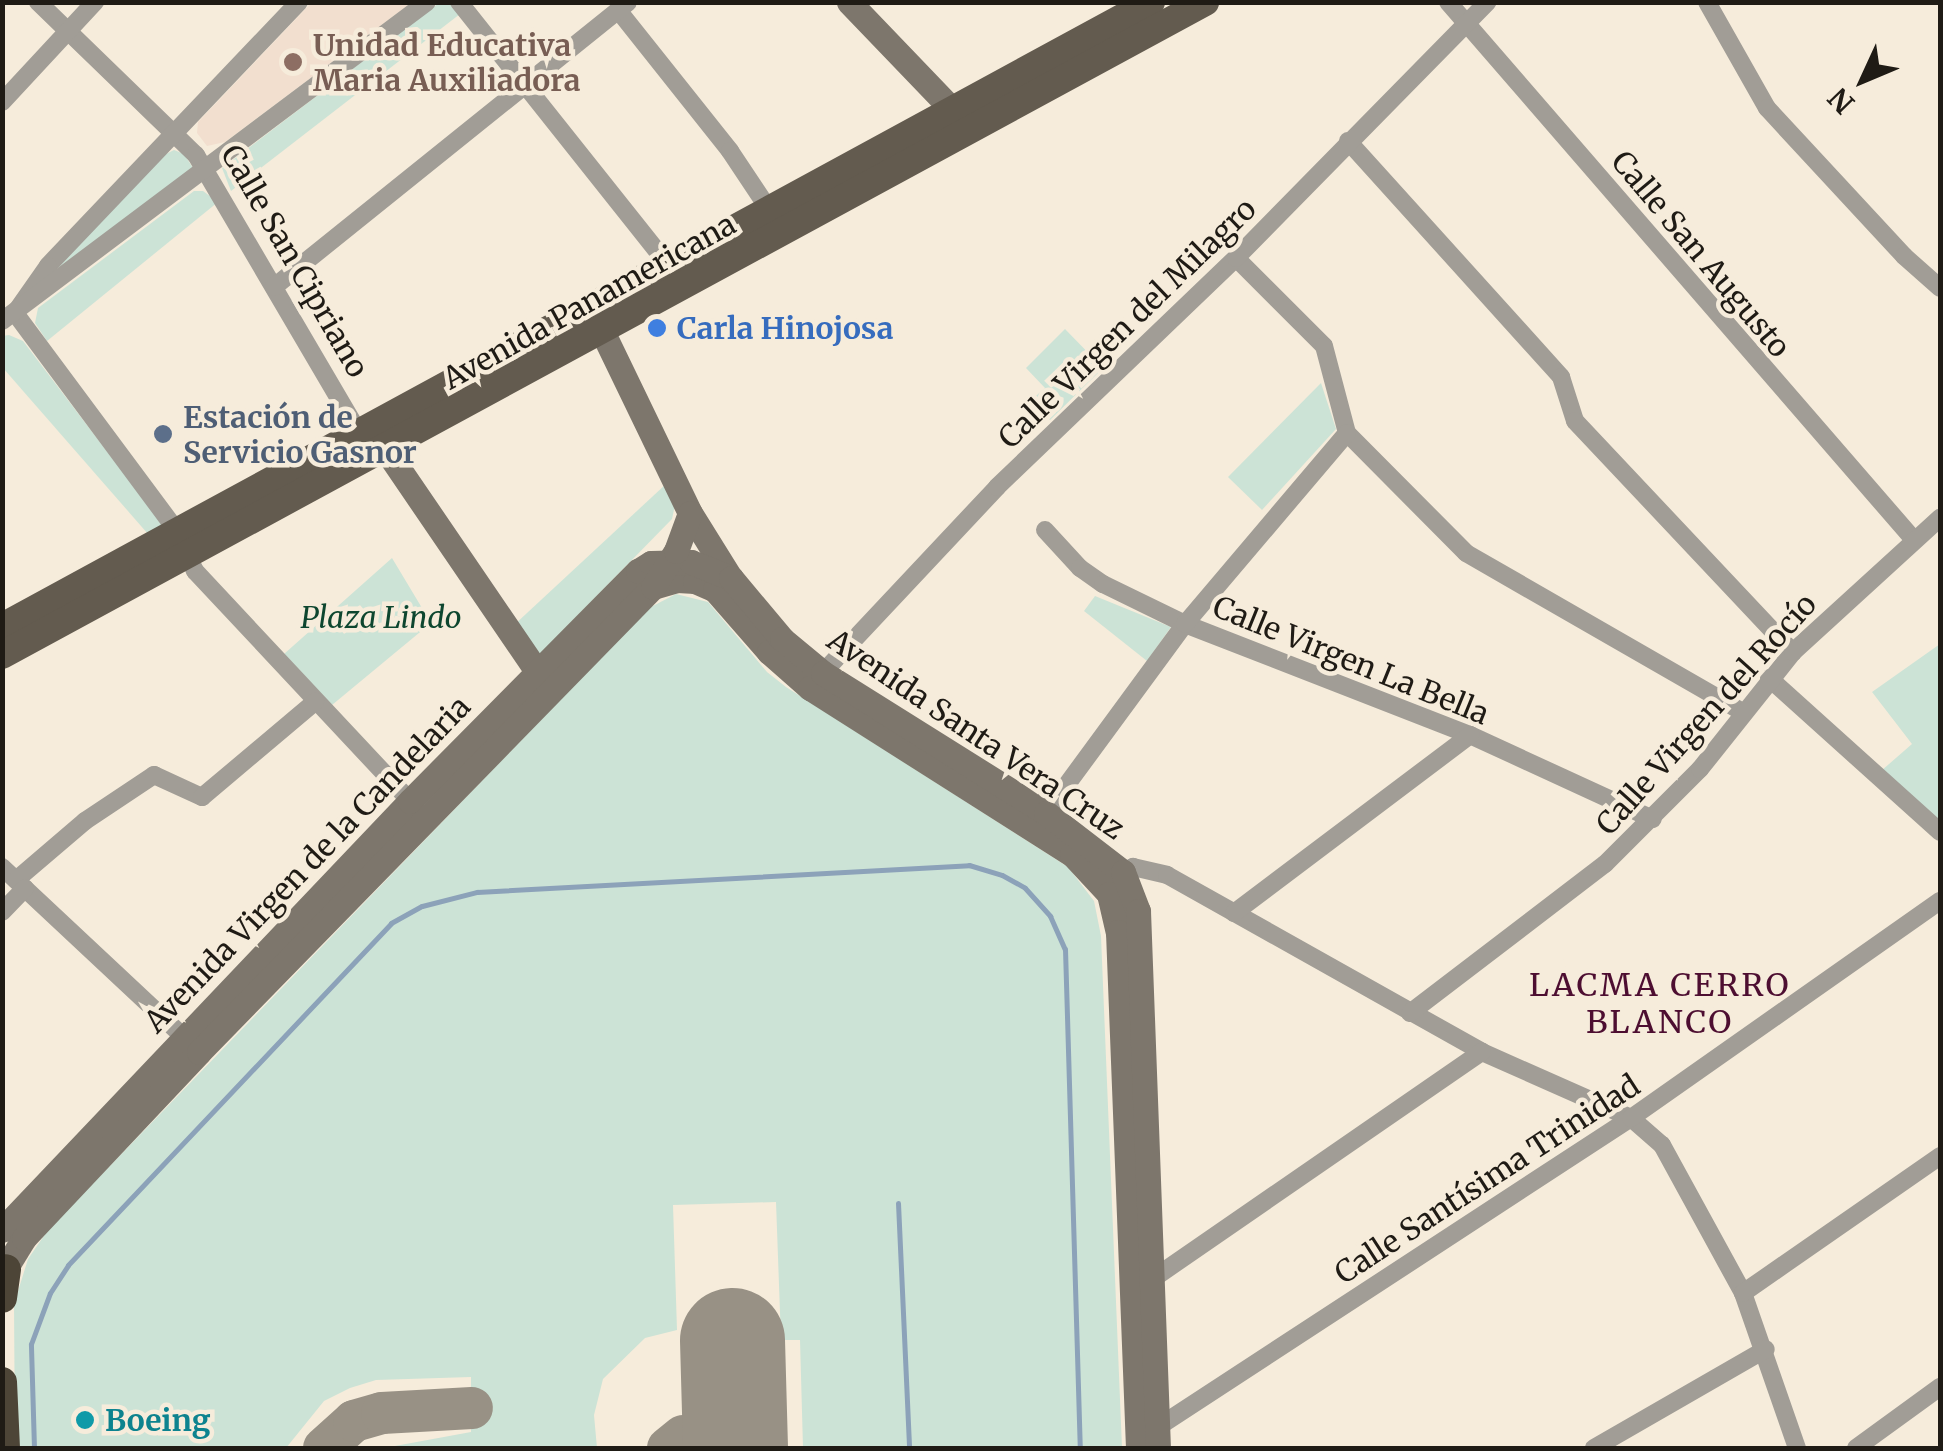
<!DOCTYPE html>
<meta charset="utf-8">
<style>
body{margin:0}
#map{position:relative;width:1943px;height:1451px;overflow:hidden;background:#f6ecdb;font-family:Merriweather,serif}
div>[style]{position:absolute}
.education>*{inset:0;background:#f2dfcf}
.green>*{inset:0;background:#cce3d6}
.stream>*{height:5px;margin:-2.5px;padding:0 2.5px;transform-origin:2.5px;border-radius:2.5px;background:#8ca2b9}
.taxiway>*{height:42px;margin:-21px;padding:0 21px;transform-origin:21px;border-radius:21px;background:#989185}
.runway>*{height:105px;margin:-52.5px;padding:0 52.5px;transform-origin:52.5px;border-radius:52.5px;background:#989185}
.street>*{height:18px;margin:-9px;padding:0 9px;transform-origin:9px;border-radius:9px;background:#a19d96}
.secondary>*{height:25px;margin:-12.5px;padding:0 12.5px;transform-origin:12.5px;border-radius:12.5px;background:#7d766c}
.primary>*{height:28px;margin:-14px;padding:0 14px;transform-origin:14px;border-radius:14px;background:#635b4f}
.highway>*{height:30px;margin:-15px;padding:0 15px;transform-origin:15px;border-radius:15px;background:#4d4537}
.dots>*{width:28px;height:28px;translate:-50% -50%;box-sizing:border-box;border:5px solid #f6ecdb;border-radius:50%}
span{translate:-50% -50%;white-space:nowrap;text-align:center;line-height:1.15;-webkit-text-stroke:9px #f6ecdb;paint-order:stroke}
.education-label{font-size:30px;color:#785e54;font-weight:700}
.left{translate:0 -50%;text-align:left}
.street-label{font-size:30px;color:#1f1b15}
.shop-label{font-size:30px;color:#366cbe;font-weight:700}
.service-label{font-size:30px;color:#4e5e75;font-weight:700}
.park-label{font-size:30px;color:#0d462f;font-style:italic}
.culture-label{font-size:30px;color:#0d838f;font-weight:700}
.neighbourhood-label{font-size:32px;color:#4d0e31;letter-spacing:2.5px}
.frame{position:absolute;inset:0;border:5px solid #1f1b15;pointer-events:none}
.north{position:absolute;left:1813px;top:30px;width:100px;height:100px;-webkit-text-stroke:8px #f6ecdb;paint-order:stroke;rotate:226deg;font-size:28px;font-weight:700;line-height:40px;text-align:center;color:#1f1b15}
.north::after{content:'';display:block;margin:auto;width:35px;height:45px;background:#1f1b15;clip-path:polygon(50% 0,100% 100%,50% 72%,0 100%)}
</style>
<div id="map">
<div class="education">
<div style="clip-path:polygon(311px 3px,411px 3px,225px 142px,207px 146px,197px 133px,198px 122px)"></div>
</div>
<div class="green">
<div style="clip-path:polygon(439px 3px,451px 3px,460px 14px,231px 191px,222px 168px)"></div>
<div style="clip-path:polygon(174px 150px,184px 154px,193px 168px,61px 271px,58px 267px,164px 155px)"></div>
<div style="clip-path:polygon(194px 191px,203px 191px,218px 202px,47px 341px,35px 323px,38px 308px)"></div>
<div style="clip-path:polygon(1065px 329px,1103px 368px,1050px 420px,1029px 402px,1045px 388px,1026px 368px)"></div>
<div style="clip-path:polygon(9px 335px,23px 341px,163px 525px,148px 534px,3px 368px,2px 336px)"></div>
<div style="clip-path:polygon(1321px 383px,1336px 429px,1262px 510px,1228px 477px)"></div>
<div style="clip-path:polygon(666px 484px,675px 505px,672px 519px,535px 659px,513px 626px)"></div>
<div style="clip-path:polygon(392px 558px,431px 623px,332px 705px,284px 654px)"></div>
<div style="clip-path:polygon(676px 594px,708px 602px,767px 672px,786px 687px,1068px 867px,1094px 901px,1101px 936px,1122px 1448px,803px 1448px,800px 1340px,781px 1340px,776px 1202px,673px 1205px,677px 1330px,645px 1338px,603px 1379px,594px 1415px,597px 1448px,384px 1448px,471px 1432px,471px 1377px,376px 1380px,350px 1388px,324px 1401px,286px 1448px,15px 1448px,14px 1304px,28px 1259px,48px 1230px,649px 608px)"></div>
<div style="clip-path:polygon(1095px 596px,1171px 627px,1147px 661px,1084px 611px)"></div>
<div style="clip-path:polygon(1940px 644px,1940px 821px,1881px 771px,1912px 744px,1872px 692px)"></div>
</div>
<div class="stream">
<div style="left:898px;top:1203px;width:245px;rotate:87.4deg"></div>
<div style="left:34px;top:1448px;width:104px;rotate:-91.7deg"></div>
<div style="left:31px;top:1344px;width:54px;rotate:-69.6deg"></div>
<div style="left:50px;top:1293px;width:33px;rotate:-57deg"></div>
<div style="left:68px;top:1265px;width:470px;rotate:-46.6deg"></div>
<div style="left:391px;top:923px;width:35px;rotate:-29deg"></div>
<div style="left:422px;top:906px;width:57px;rotate:-14.3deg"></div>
<div style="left:477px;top:892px;width:493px;rotate:-3.1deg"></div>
<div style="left:969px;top:865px;width:34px;rotate:17deg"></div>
<div style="left:1002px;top:875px;width:26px;rotate:29deg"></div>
<div style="left:1025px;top:888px;width:38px;rotate:48deg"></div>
<div style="left:1050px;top:916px;width:36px;rotate:66deg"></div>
<div style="left:1065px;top:949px;width:499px;rotate:88.3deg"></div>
</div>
<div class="taxiway">
<div style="left:324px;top:1448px;width:40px;rotate:-42deg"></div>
<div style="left:354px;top:1421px;width:29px;rotate:-16deg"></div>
<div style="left:382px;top:1413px;width:90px;rotate:-3.2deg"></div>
<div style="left:668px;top:1448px;width:19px;rotate:-39deg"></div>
</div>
<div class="runway">
<div style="left:732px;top:1340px;width:108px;rotate:88.4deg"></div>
</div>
<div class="street">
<div style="left:38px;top:2px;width:220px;rotate:44.1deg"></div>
<div style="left:196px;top:155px;width:322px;rotate:59.6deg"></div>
<div style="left:299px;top:2px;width:364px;rotate:133.6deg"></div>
<div style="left:48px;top:266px;width:57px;rotate:125.1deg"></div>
<div style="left:15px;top:313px;width:272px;rotate:53.4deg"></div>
<div style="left:177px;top:531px;width:44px;rotate:65.8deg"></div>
<div style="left:195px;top:571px;width:322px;rotate:46.9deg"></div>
<div style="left:459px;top:2px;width:345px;rotate:51.5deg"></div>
<div style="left:1448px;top:2px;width:712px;rotate:49.1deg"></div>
<div style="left:1707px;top:2px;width:122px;rotate:60.5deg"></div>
<div style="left:1767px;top:108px;width:202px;rotate:47.2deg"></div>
<div style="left:1904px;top:256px;width:48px;rotate:41.6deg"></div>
<div style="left:618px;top:10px;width:180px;rotate:51.5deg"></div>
<div style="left:730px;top:151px;width:72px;rotate:56.3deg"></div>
<div style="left:2px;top:102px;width:137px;rotate:-47.1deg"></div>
<div style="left:1348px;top:141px;width:318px;rotate:47.9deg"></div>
<div style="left:1561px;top:377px;width:46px;rotate:72.3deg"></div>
<div style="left:1575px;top:421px;width:318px;rotate:46.7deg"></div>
<div style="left:1236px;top:258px;width:124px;rotate:45deg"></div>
<div style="left:1324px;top:346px;width:90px;rotate:75.2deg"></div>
<div style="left:1347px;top:433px;width:169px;rotate:45.2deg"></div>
<div style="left:1466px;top:553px;width:319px;rotate:29.9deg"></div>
<div style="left:274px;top:287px;width:454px;rotate:-38.8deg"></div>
<div style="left:2px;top:321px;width:531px;rotate:-36.89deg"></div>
<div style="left:1045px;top:530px;width:52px;rotate:47.4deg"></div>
<div style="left:1080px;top:568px;width:28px;rotate:35deg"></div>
<div style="left:1103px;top:584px;width:91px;rotate:26deg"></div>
<div style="left:1185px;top:624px;width:306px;rotate:21.3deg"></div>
<div style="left:1470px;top:735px;width:201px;rotate:24.7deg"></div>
<div style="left:1769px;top:678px;width:230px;rotate:42deg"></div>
<div style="left:816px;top:680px;width:265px;rotate:-46.8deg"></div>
<div style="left:997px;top:487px;width:331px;rotate:-43.8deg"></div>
<div style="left:1236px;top:258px;width:359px;rotate:-45.5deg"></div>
<div style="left:1046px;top:813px;width:235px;rotate:-53.7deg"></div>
<div style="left:1185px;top:624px;width:250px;rotate:-49.7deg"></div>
<div style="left:2px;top:867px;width:260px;rotate:43.1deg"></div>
<div style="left:1115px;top:877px;width:21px;rotate:-29deg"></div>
<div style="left:1133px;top:867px;width:35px;rotate:13deg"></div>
<div style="left:1167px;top:875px;width:361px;rotate:29.3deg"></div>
<div style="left:1482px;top:1052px;width:163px;rotate:23.9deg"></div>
<div style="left:1631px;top:1118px;width:41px;rotate:41.1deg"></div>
<div style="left:1662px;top:1145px;width:169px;rotate:61.3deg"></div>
<div style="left:1743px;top:1293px;width:164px;rotate:70.8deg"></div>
<div style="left:16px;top:880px;width:91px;rotate:-40.5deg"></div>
<div style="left:85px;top:821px;width:83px;rotate:-33.7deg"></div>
<div style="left:154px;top:775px;width:53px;rotate:24.6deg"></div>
<div style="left:202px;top:797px;width:148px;rotate:-40.1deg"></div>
<div style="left:2px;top:912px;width:33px;rotate:-46deg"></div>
<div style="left:1234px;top:913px;width:296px;rotate:-37deg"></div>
<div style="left:1410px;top:1013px;width:245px;rotate:-37.4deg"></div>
<div style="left:1605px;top:864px;width:134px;rotate:-45deg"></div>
<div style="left:1700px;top:769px;width:149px;rotate:-51.5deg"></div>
<div style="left:1793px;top:652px;width:199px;rotate:-42.4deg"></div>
<div style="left:1151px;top:1280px;width:402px;rotate:-34.6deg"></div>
<div style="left:1743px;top:1293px;width:240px;rotate:-34.8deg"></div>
<div style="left:1158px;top:1427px;width:565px;rotate:-33.16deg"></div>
<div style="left:1631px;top:1118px;width:378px;rotate:-35.1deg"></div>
<div style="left:1594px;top:1448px;width:198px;rotate:-29.9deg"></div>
<div style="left:1856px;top:1448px;width:104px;rotate:-36deg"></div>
</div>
<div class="secondary">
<div style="left:849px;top:2px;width:170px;rotate:46.2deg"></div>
<div style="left:602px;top:331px;width:202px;rotate:64.2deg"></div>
<div style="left:690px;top:513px;width:72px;rotate:58.1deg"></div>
<div style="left:373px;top:431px;width:305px;rotate:55.7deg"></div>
<div style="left:653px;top:587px;width:25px;rotate:-16deg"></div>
<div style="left:677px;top:580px;width:18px;rotate:3deg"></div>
<div style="left:695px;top:581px;width:22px;rotate:24deg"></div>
<div style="left:715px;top:590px;width:82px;rotate:48.9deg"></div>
<div style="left:769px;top:652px;width:55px;rotate:41.3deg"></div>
<div style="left:810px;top:688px;width:310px;rotate:32.4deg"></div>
<div style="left:1072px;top:854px;width:54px;rotate:47.2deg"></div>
<div style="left:1109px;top:894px;width:39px;rotate:77deg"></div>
<div style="left:1118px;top:932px;width:516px;rotate:87.78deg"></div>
<div style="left:2px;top:1230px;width:592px;rotate:-46.44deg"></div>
<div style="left:410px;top:801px;width:324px;rotate:-45.3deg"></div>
<div style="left:638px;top:571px;width:15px;rotate:-32deg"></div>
<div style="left:651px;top:563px;width:40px;rotate:-1.4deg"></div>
<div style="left:691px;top:562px;width:43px;rotate:21.8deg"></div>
<div style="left:731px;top:578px;width:80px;rotate:50.1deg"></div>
<div style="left:782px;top:639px;width:53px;rotate:39.7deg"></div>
<div style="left:823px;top:673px;width:263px;rotate:32.1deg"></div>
<div style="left:1046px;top:813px;width:97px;rotate:37.5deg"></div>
<div style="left:1123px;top:872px;width:42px;rotate:69deg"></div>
<div style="left:1138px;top:911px;width:537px;rotate:87.87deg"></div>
<div style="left:2px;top:1274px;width:42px;rotate:-58.6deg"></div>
<div style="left:24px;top:1238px;width:255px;rotate:-46.7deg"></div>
<div style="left:199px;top:1052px;width:650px;rotate:-45.69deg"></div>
<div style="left:653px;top:587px;width:43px;rotate:-57.4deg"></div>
<div style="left:676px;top:551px;width:40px;rotate:-69.8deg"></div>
</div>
<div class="primary">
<div style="left:2px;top:627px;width:1308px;rotate:-28.54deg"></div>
<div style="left:2px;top:655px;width:1369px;rotate:-28.49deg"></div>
</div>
<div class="highway">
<div style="left:2px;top:1298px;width:29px;rotate:-82deg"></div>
<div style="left:2px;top:1382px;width:66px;rotate:87.4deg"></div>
</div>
<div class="dots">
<div style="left:293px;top:62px;background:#8d6e63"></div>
<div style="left:657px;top:328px;background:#3f7fe0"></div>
<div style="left:163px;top:434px;background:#5c6f8a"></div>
<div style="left:85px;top:1420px;background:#0f9aa8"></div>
</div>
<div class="education-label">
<span class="left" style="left:313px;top:62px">Unidad Educativa<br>Maria Auxiliadora</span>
</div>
<div class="street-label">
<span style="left:1701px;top:254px;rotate:50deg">Calle San Augusto</span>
<span style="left:295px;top:261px;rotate:60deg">Calle San Cipriano</span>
<span style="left:589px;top:301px;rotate:-29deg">Avenida Panamericana</span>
<span style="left:1127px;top:323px;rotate:-44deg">Calle Virgen del Milagro</span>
<span style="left:1351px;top:660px;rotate:22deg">Calle Virgen La Bella</span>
<span style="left:1706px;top:714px;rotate:-48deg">Calle Virgen del Rocío</span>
<span style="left:976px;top:734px;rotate:34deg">Avenida Santa Vera Cruz</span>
<span style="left:307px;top:864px;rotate:-46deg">Avenida Virgen de la Candelaria</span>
<span style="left:1487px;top:1179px;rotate:-33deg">Calle Santísima Trinidad</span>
</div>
<div class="shop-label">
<span class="left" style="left:677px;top:328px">Carla Hinojosa</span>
</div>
<div class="service-label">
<span class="left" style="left:183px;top:434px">Estación de<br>Servicio Gasnor</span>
</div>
<div class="park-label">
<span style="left:381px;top:617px">Plaza Lindo</span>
</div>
<div class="culture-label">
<span class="left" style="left:105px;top:1420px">Boeing</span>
</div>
<div class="neighbourhood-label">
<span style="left:1660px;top:1004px">LACMA CERRO<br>BLANCO</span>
</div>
<div class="frame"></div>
<div class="north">N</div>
</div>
